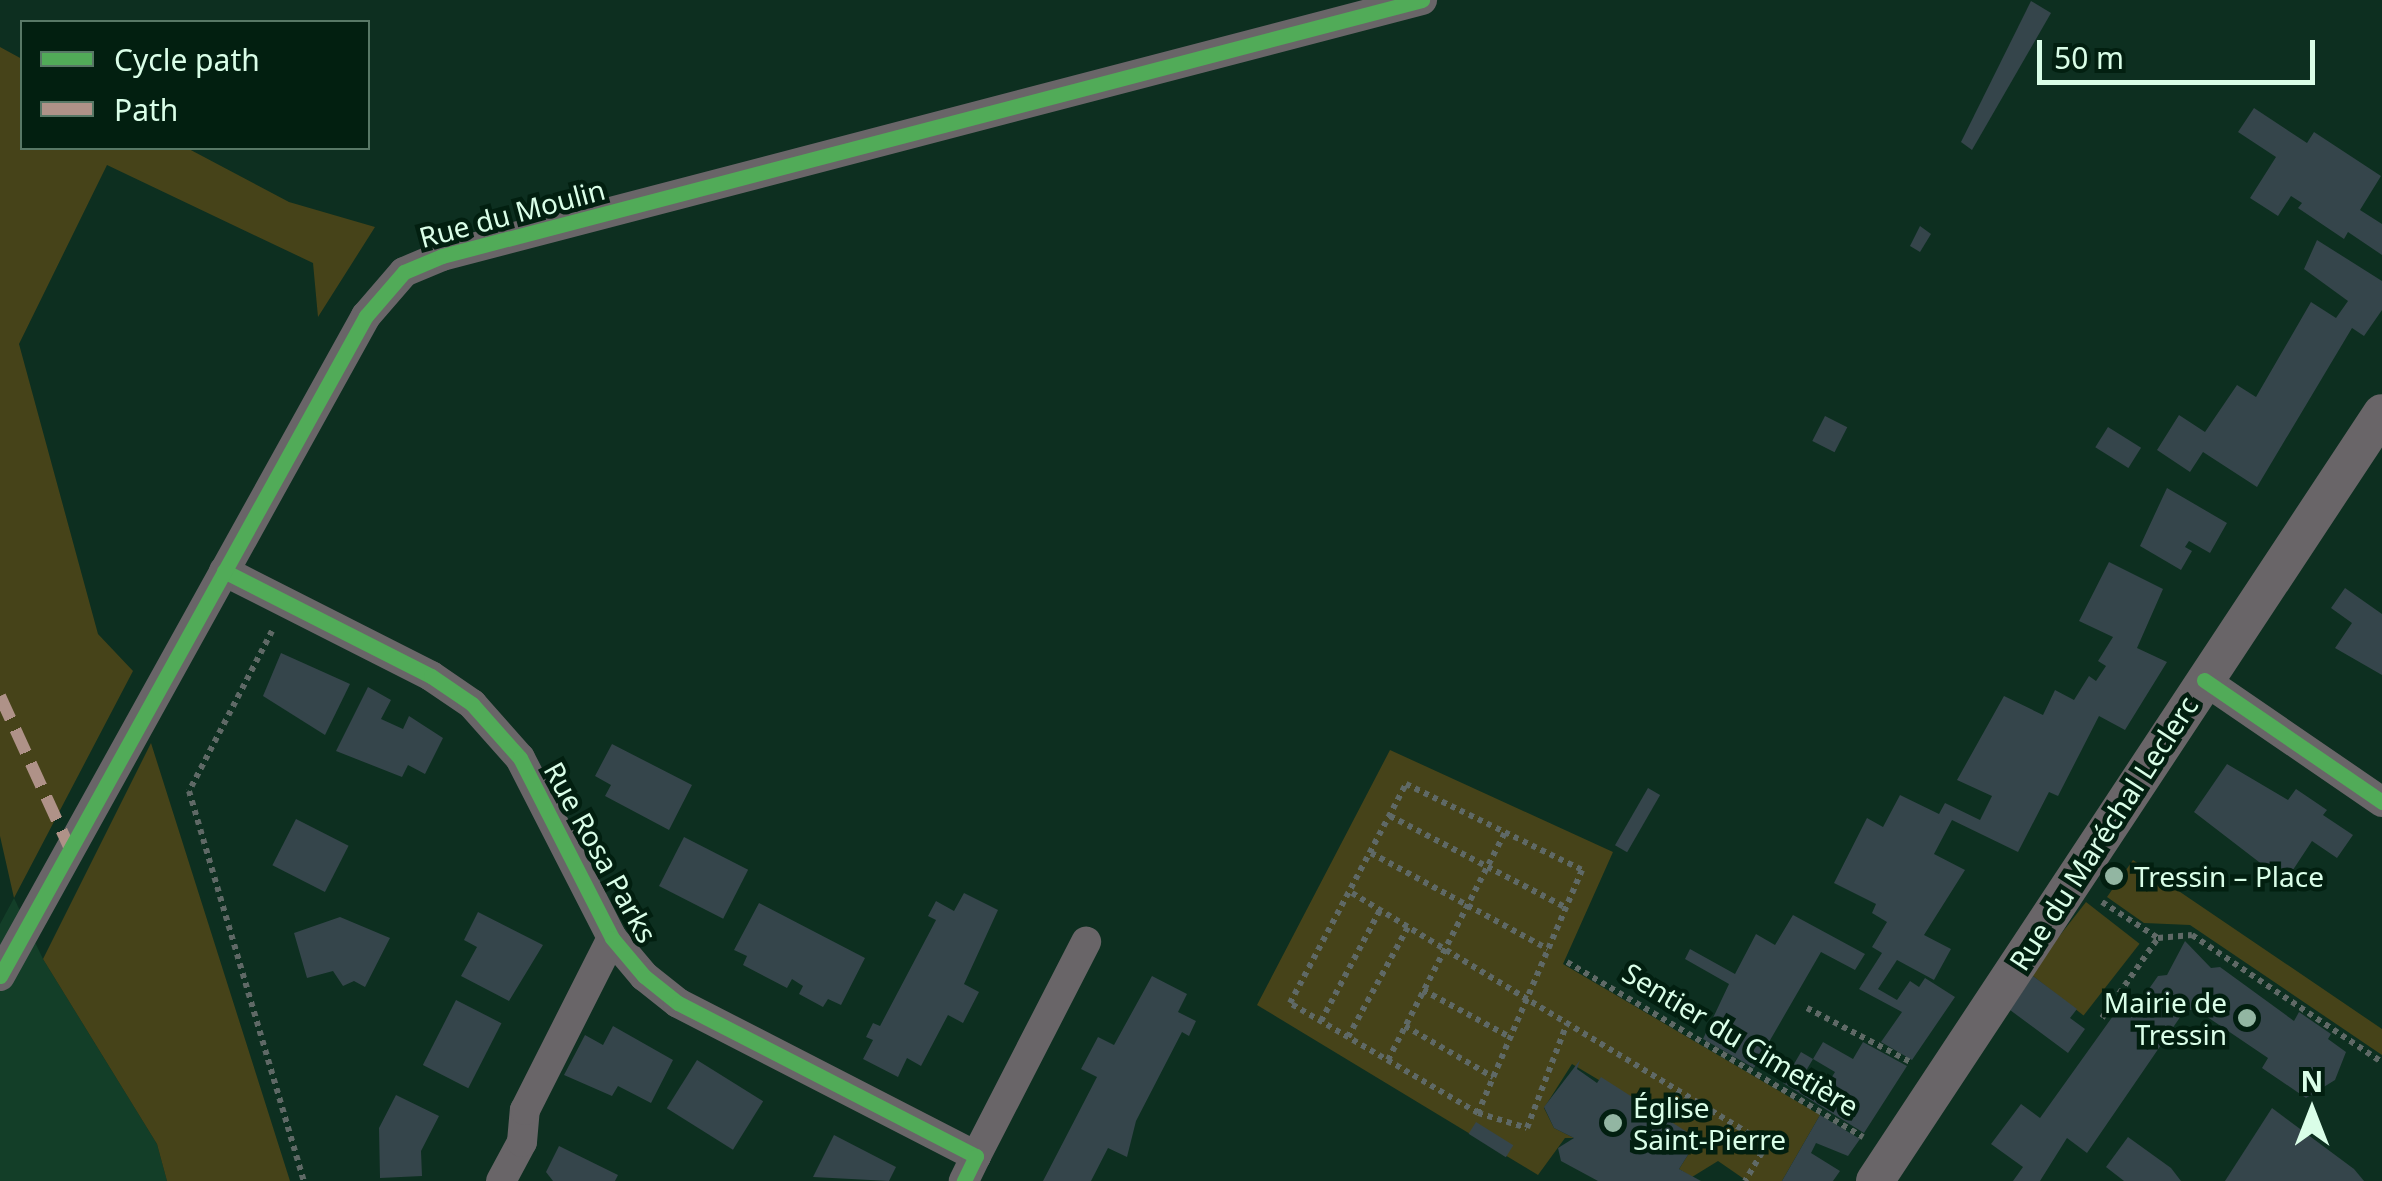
<!DOCTYPE html>
<meta charset="utf-8">
<style>
body{margin:0}
#map{position:relative;width:2382px;height:1181px;overflow:hidden;background:#0d2f20;font-family:"Noto Sans",sans-serif}
div>[style]{position:absolute}
.built>*{inset:0;background:#133e28}
.green>*{inset:0;background:#464319;transform-origin:0 0}
.building>*{inset:0;background:#35454b;transform-origin:0 0}
.path>*{height:6px;margin-top:-3px;transform-origin:0;background:repeating-linear-gradient(90deg,#5f6966 0 5px,transparent 0 10px)}
.minor>*{height:30px;margin:-15px;padding:0 15px;transform-origin:15px;border-radius:15px;background:#696568}
.tertiary>*{height:38px;margin:-19px;padding:0 19px;transform-origin:19px;border-radius:19px;background:#696568}
.quiet>*{height:12px;margin-top:-6px;transform-origin:0;background:repeating-linear-gradient(90deg,#af9288 0 25px,transparent 0 37px)}
.cycleway>*{height:15px;margin:-7.5px;padding:0 7.5px;transform-origin:7.5px;border-radius:7.5px;background:#51ab58}
.dots>*{width:28px;height:28px;translate:-50% -50%;box-sizing:border-box;border:5px solid #021f10;border-radius:50%}
span{translate:-50% -50%;white-space:nowrap;text-align:center;line-height:1.15;-webkit-text-stroke:9px #021f10;paint-order:stroke}
.street-label{font-size:28px;color:#dafee8}
.poi-label{font-size:28px;color:#dafee8}
.left{translate:0 -50%;text-align:left}
.right{translate:-100% -50%;text-align:right}
.legend{position:absolute;left:20px;top:20px;width:350px;height:130px;box-sizing:border-box;background:#021f10;border:2px solid #587866;margin:0;padding:12px 18px;list-style:none;font-size:30px;color:#dafee8}
.legend li{display:flex;align-items:center;gap:20px;height:50px}
.legend b{width:50px;border:2px solid #587866}
.north{position:absolute;left:2262px;top:1061px;width:100px;height:100px;-webkit-text-stroke:8px #021f10;paint-order:stroke;rotate:0deg;font-size:28px;font-weight:700;line-height:40px;text-align:center;color:#dafee8}
.north::after{content:'';display:block;margin:auto;width:35px;height:45px;background:#dafee8;clip-path:polygon(50% 0,100% 100%,50% 72%,0 100%)}
.scale{position:absolute;left:2037px;top:40px;width:278px;height:45px;box-sizing:border-box;border:5px solid #dafee8;border-top:0;padding-left:12px;font-size:30px;line-height:35px;white-space:nowrap;color:#dafee8;-webkit-text-stroke:8px #021f10;paint-order:stroke}
</style>
<div id="map">
<div class="built">
<div style="clip-path:polygon(14px 898px,43px 959px,157px 1144px,167px 1181px,0 1181px,0 924px)"></div>
</div>
<div class="green">
<div style="clip-path:polygon(0 47px,22px 59px,22px 148px,187px 148px,289px 202px,375px 227px,318px 317px,313px 263px,107px 165px,19px 344px,98px 634px,133px 671px,14px 898px,0 836px)"></div>
<div style="clip-path:polygon(151px 743px,290px 1181px,167px 1181px,157px 1144px,43px 959px)"></div>
<div style="clip-path:polygon(1390px 750px,1613px 852px,1563px 964px,1820px 1115px,1782px 1181px,1747px 1181px,1718px 1161px,1692px 1177px,1679px 1169px,1698px 1139px,1572px 1064px,1544px 1108px,1554px 1128px,1574px 1138px,1565px 1138px,1538px 1175px,1257px 1005px)"></div>
<div style="clip-path:polygon(2133px 860px,2382px 1029px,2382px 1055px,2190px 925px,2144px 923px,2107px 897px)"></div>
<div style="left:2086px;top:902px;width:68px;height:91px;rotate:38deg"></div>
</div>
<div class="building">
<div style="clip-path:polygon(2031px 1px,2051px 13px,1972px 150px,1961px 142px)"></div>
<div style="clip-path:polygon(2254px 108px,2307px 143px,2314px 132px,2381px 176px,2360px 210px,2382px 224px,2382px 255px,2348px 232px,2344px 239px,2298px 208px,2302px 203px,2291px 196px,2278px 216px,2250px 198px,2276px 157px,2238px 132px)"></div>
<div style="clip-path:polygon(1920px 226px,1931px 234px,1920px 252px,1910px 246px)"></div>
<div style="clip-path:polygon(2317px 240px,2382px 281px,2382px 310px,2364px 336px,2352px 328px,2257px 487px,2203px 452px,2190px 472px,2157px 450px,2179px 415px,2205px 432px,2237px 385px,2256px 397px,2311px 302px,2336px 318px,2348px 301px,2304px 269px)"></div>
<div style="left:1825px;top:416px;width:25px;height:28px;rotate:27deg"></div>
<div style="left:2108px;top:427px;width:39px;height:24px;rotate:32deg"></div>
<div style="clip-path:polygon(2167px 488px,2227px 523px,2210px 553px,2189px 541px,2185px 547px,2192px 551px,2181px 570px,2140px 546px)"></div>
<div style="clip-path:polygon(2109px 562px,2163px 589px,2137px 648px,2167px 662px,2125px 730px,2099px 716px,2058px 796px,2049px 792px,2018px 852px,1952px 820px,1934px 854px,1965px 870px,1924px 935px,1951px 949px,1934px 980px,1897px 960px,1878px 989px,1897px 1000px,1910px 981px,1919px 987px,1925px 978px,1955px 997px,1912px 1060px,1881px 1042px,1902px 1012px,1859px 989px,1882px 953px,1872px 947px,1887px 922px,1872px 913px,1876px 904px,1834px 883px,1867px 818px,1883px 827px,1900px 795px,1939px 814px,1945px 803px,1980px 820px,1992px 796px,1957px 780px,2004px 696px,2043px 715px,2055px 690px,2074px 700px,2089px 676px,2096px 681px,2106px 666px,2098px 661px,2113px 637px,2079px 621px)"></div>
<div style="clip-path:polygon(2345px 588px,2382px 614px,2382px 675px,2335px 648px,2352px 623px,2331px 608px)"></div>
<div style="clip-path:polygon(281px 653px,350px 684px,325px 735px,263px 696px)"></div>
<div style="clip-path:polygon(368px 687px,391px 700px,381px 719px,403px 729px,409px 716px,443px 738px,425px 774px,408px 765px,402px 777px,336px 751px)"></div>
<div style="clip-path:polygon(612px 744px,692px 785px,669px 830px,605px 796px,611px 785px,595px 776px)"></div>
<div style="clip-path:polygon(2227px 764px,2288px 800px,2296px 789px,2327px 810px,2323px 815px,2353px 835px,2337px 858px,2312px 841px,2285px 882px,2194px 812px)"></div>
<div style="left:1648px;top:788px;width:14px;height:66px;rotate:30deg"></div>
<div style="left:296px;top:819px;width:59px;height:52px;rotate:27deg"></div>
<div style="left:684px;top:837px;width:72px;height:55px;rotate:27deg"></div>
<div style="clip-path:polygon(964px 893px,998px 910px,964px 984px,979px 992px,963px 1023px,948px 1015px,921px 1066px,907px 1058px,898px 1077px,863px 1059px,873px 1040px,866px 1037px,873px 1023px,880px 1026px,936px 920px,928px 916px,936px 901px,954px 911px)"></div>
<div style="clip-path:polygon(759px 903px,865px 958px,841px 1005px,828px 999px,823px 1007px,799px 994px,803px 986px,792px 979px,787px 988px,743px 965px,747px 956px,734px 950px)"></div>
<div style="clip-path:polygon(478px 912px,543px 945px,509px 1001px,461px 976px,477px 947px,464px 940px)"></div>
<div style="clip-path:polygon(1793px 915px,1865px 954px,1855px 970px,1821px 952px,1754px 1068px,1703px 1039px,1729px 984px,1685px 959px,1690px 949px,1735px 974px,1756px 934px,1775px 945px)"></div>
<div style="clip-path:polygon(340px 917px,390px 938px,365px 987px,354px 981px,343px 986px,333px 971px,307px 978px,294px 933px)"></div>
<div style="clip-path:polygon(2185px 941px,2211px 968px,2220px 967px,2294px 1021px,2299px 1012px,2331px 1034px,2328px 1039px,2346px 1052px,2335px 1080px,2306px 1098px,2262px 1068px,2268px 1058px,2197px 1010px,2185px 1010px,2087px 1153px,2067px 1138px,2040px 1181px,2013px 1181px,2023px 1167px,1991px 1144px,2021px 1104px,2040px 1118px,2123px 1002px,2134px 1010px,2158px 976px,2167px 975px)"></div>
<div style="clip-path:polygon(1152px 976px,1187px 994px,1178px 1012px,1196px 1021px,1189px 1036px,1182px 1032px,1136px 1121px,1127px 1157px,1108px 1148px,1091px 1181px,1043px 1181px,1097px 1077px,1081px 1069px,1098px 1037px,1114px 1045px)"></div>
<div style="clip-path:polygon(2033px 976px,2077px 1009px,2070px 1018px,2085px 1029px,2068px 1053px,2010px 1010px)"></div>
<div style="left:456px;top:1000px;width:51px;height:73px;rotate:27deg"></div>
<div style="clip-path:polygon(613px 1026px,673px 1060px,651px 1103px,618px 1086px,612px 1096px,564px 1075px,585px 1035px,603px 1045px)"></div>
<div style="clip-path:polygon(1823px 1042px,1853px 1059px,1863px 1042px,1907px 1066px,1864px 1133px,1783px 1083px,1801px 1052px,1813px 1059px,1803px 1076px,1828px 1083px,1835px 1072px,1813px 1059px)"></div>
<div style="left:697px;top:1060px;width:78px;height:57px;rotate:32deg"></div>
<div style="clip-path:polygon(1580px 1060px,1577px 1069px,1597px 1083px,1601px 1077px,1698px 1139px,1679px 1169px,1701px 1181px,1598px 1181px,1561px 1161px,1558px 1148px,1574px 1138px,1554px 1128px,1544px 1107px)"></div>
<div style="clip-path:polygon(396px 1095px,439px 1116px,421px 1151px,422px 1176px,380px 1178px,379px 1128px)"></div>
<div style="clip-path:polygon(2272px 1108px,2354px 1169px,2364px 1181px,2225px 1181px)"></div>
<div style="clip-path:polygon(1820px 1115px,1860px 1139px,1848px 1156px,1816px 1143px,1811px 1153px,1840px 1171px,1833px 1181px,1782px 1181px)"></div>
<div style="left:1476px;top:1122px;width:44px;height:14px;rotate:32deg"></div>
<div style="clip-path:polygon(834px 1135px,896px 1167px,889px 1181px,813px 1177px)"></div>
<div style="clip-path:polygon(2128px 1137px,2171px 1168px,2181px 1181px,2124px 1181px,2106px 1167px)"></div>
<div style="clip-path:polygon(559px 1146px,618px 1175px,615px 1181px,553px 1181px,546px 1172px)"></div>
</div>
<div class="path">
<div style="left:272px;top:631px;width:180px;rotate:117.4deg"></div>
<div style="left:189px;top:791px;width:407px;rotate:73.6deg"></div>
<div style="left:1406px;top:784px;width:196px;rotate:26deg"></div>
<div style="left:1582px;top:870px;width:264px;rotate:113.2deg"></div>
<div style="left:1478px;top:1113px;width:218px;rotate:-149.7deg"></div>
<div style="left:1290px;top:1003px;width:248px;rotate:-62.1deg"></div>
<div style="left:1390px;top:816px;width:197px;rotate:27.5deg"></div>
<div style="left:1371px;top:853px;width:201px;rotate:28.5deg"></div>
<div style="left:1352px;top:893px;width:485px;rotate:31.2deg"></div>
<div style="left:1767px;top:1144px;width:43px;rotate:120.7deg"></div>
<div style="left:2102px;top:902px;width:67px;rotate:32.7deg"></div>
<div style="left:2158px;top:938px;width:34px;rotate:-5deg"></div>
<div style="left:2192px;top:935px;width:229px;rotate:33.8deg"></div>
<div style="left:1567px;top:962px;width:344px;rotate:30.6deg"></div>
<div style="left:1423px;top:990px;width:99px;rotate:28.4deg"></div>
<div style="left:1807px;top:1008px;width:119px;rotate:27.6deg"></div>
<div style="left:2102px;top:1018px;width:98px;rotate:-55deg"></div>
<div style="left:1321px;top:1021px;width:126px;rotate:-62deg"></div>
<div style="left:1405px;top:1026px;width:102px;rotate:30.1deg"></div>
<div style="left:1348px;top:1037px;width:125px;rotate:-61.4deg"></div>
<div style="left:1388px;top:1060px;width:256px;rotate:-62.8deg"></div>
<div style="left:1478px;top:1113px;width:51px;rotate:17deg"></div>
<div style="left:1527px;top:1128px;width:112px;rotate:-69.1deg"></div>
</div>
<div class="minor">
<div style="left:224px;top:571px;width:232px;rotate:26.9deg"></div>
<div style="left:431px;top:676px;width:50px;rotate:34.3deg"></div>
<div style="left:472px;top:704px;width:72px;rotate:48.4deg"></div>
<div style="left:520px;top:758px;width:202px;rotate:62.9deg"></div>
<div style="left:612px;top:938px;width:50px;rotate:49.9deg"></div>
<div style="left:644px;top:976px;width:43px;rotate:38.5deg"></div>
<div style="left:678px;top:1003px;width:335px;rotate:27.2deg"></div>
<div style="left:976px;top:1156px;width:28px;rotate:116deg"></div>
<div style="left:2204px;top:680px;width:216px;rotate:34.4deg"></div>
<div style="left:0;top:976px;width:755px;rotate:-60.99deg"></div>
<div style="left:366px;top:316px;width:58px;rotate:-49.2deg"></div>
<div style="left:404px;top:272px;width:41px;rotate:-22.8deg"></div>
<div style="left:442px;top:256px;width:1013px;rotate:-14.64deg"></div>
<div style="left:976px;top:1156px;width:241px;rotate:-62.8deg"></div>
<div style="left:501px;top:1181px;width:44px;rotate:-61.7deg"></div>
<div style="left:522px;top:1142px;width:32px;rotate:-85deg"></div>
<div style="left:525px;top:1110px;width:193px;rotate:-63.2deg"></div>
</div>
<div class="tertiary">
<div style="left:1875px;top:1181px;width:920px;rotate:-56.57deg"></div>
</div>
<div class="quiet">
<div style="left:0;top:696px;width:168px;rotate:65.4deg"></div>
</div>
<div class="cycleway">
<div style="left:224px;top:571px;width:232px;rotate:26.9deg"></div>
<div style="left:431px;top:676px;width:50px;rotate:34.3deg"></div>
<div style="left:472px;top:704px;width:72px;rotate:48.4deg"></div>
<div style="left:520px;top:758px;width:202px;rotate:62.9deg"></div>
<div style="left:612px;top:938px;width:50px;rotate:49.9deg"></div>
<div style="left:644px;top:976px;width:43px;rotate:38.5deg"></div>
<div style="left:678px;top:1003px;width:335px;rotate:27.2deg"></div>
<div style="left:976px;top:1156px;width:28px;rotate:116deg"></div>
<div style="left:2204px;top:680px;width:216px;rotate:34.4deg"></div>
<div style="left:0;top:976px;width:755px;rotate:-60.99deg"></div>
<div style="left:366px;top:316px;width:58px;rotate:-49.2deg"></div>
<div style="left:404px;top:272px;width:41px;rotate:-22.8deg"></div>
<div style="left:442px;top:256px;width:1013px;rotate:-14.64deg"></div>
</div>
<div class="dots">
<div style="left:2114px;top:876px;background:#92b6a2"></div>
<div style="left:2247px;top:1018px;background:#92b6a2"></div>
<div style="left:1613px;top:1123px;background:#92b6a2"></div>
</div>
<div class="street-label">
<span style="left:512px;top:213px;rotate:-15deg">Rue du Moulin</span>
<span style="left:2103px;top:833px;rotate:-57deg">Rue du Maréchal Leclerc</span>
<span style="left:601px;top:852px;rotate:61deg">Rue Rosa Parks</span>
<span style="left:1741px;top:1039px;rotate:31deg">Sentier du Cimetière</span>
</div>
<div class="poi-label">
<span class="left" style="left:2134px;top:876px">Tressin – Place</span>
<span class="right" style="left:2227px;top:1018px">Mairie de<br>Tressin</span>
<span class="left" style="left:1633px;top:1123px">Église<br>Saint-Pierre</span>
</div>
<ul class="legend">
<li><b style="height:12px;background:#51ab58"></b>Cycle path</li>
<li><b style="height:12px;background:#af9288"></b>Path</li>
</ul>
<div class="north">N</div>
<div class="scale">50 m</div>
</div>
